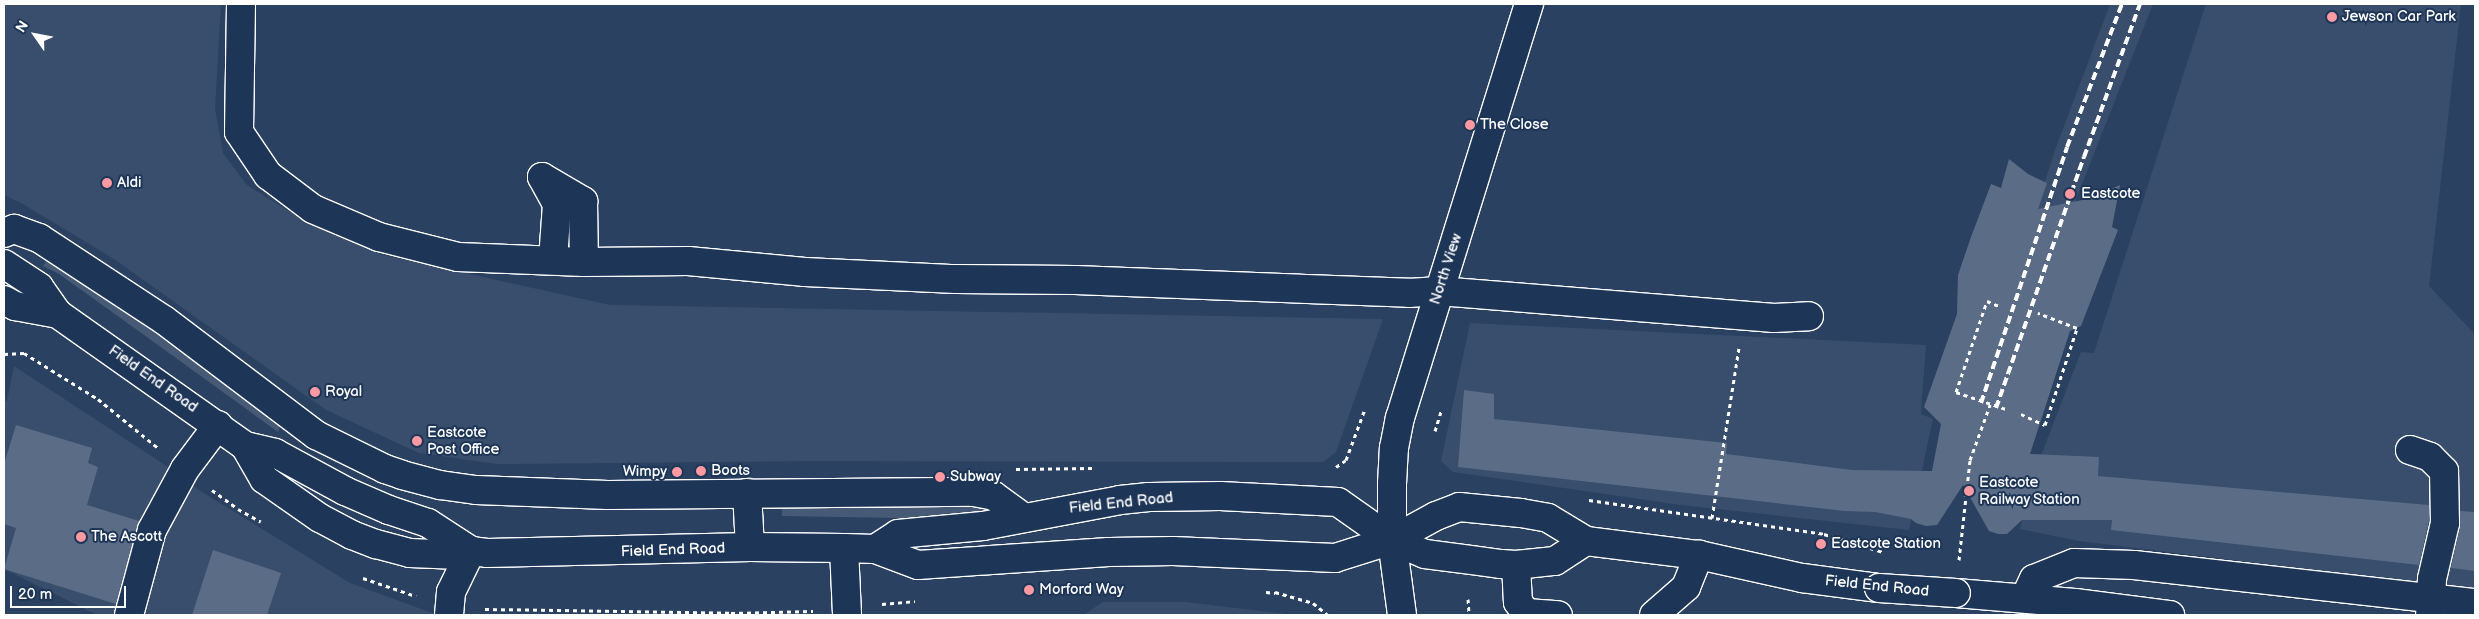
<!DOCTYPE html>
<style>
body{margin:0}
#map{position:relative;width:2479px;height:619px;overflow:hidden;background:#2a4161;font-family:"Balsamiq Sans",sans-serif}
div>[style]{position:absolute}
.built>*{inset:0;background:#394e6c}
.green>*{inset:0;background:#465975;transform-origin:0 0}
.building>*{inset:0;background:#5b6c86}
.path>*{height:3px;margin-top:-1.5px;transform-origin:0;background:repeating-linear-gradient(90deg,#fff 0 4px,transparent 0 8px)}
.roads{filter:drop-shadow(1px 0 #fff) drop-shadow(-1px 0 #fff) drop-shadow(0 1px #fff) drop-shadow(0 -1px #fff)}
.minor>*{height:28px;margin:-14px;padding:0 14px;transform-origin:14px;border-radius:14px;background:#1d3557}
.rail>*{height:4px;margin-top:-2px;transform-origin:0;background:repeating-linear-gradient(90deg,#fff 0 8px,transparent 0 12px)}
.path-bridge>*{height:3px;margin-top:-1.5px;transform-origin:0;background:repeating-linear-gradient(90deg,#fff 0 4px,transparent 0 8px)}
.bridges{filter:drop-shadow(1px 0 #fff) drop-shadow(-1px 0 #fff) drop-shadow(0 1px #fff) drop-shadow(0 -1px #fff)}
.minor-bridge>*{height:28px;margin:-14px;padding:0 14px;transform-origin:14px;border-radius:14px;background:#1d3557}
.dots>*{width:14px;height:14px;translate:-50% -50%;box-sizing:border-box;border:2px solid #1d3557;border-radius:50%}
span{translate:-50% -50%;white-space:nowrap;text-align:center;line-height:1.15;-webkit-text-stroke:4px #1d3557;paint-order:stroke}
.poi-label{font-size:15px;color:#fff}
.left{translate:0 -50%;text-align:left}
.right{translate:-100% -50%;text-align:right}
.street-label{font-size:15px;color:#fff}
.frame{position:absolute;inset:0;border:5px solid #fff;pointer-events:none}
.north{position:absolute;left:10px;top:10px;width:50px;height:50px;-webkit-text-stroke:4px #1d3557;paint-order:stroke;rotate:303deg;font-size:14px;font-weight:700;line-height:20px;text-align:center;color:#fff}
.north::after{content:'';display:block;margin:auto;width:18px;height:22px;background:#fff;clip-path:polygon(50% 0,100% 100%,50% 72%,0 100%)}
.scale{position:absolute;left:10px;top:586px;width:116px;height:22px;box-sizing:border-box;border:2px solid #fff;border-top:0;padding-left:6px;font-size:15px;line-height:18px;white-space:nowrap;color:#fff;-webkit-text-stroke:4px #1d3557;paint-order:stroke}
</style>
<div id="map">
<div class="built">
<div style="clip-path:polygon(4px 4px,221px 4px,215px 109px,223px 153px,247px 185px,303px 220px,383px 255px,610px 305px,1383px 319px,1336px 452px,1323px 462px,809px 461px,497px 464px,419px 453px,326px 410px,114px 259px,23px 204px,4px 195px)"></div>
<div style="clip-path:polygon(2110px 4px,2153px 4px,2075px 202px,1976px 396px,2055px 150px)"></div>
<div style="clip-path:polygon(2206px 4px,2461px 4px,2429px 286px,2475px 334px,2475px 590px,2079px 541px,2020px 529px,2030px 484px,2081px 352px,2094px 353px)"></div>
<div style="clip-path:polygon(1470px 323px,1926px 345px,1921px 414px,1933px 419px,1909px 530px,1681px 505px,1453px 472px,1441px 461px)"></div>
<div style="clip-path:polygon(14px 366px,159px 461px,202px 492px,350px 583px,438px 615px,97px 615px,4px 569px,4px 400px,7px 401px)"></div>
<div style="clip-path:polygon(1103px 602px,1185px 602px,1295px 615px,1083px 615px)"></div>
</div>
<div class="green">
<div style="clip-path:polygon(47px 260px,91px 284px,154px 329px,281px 424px,278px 432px,144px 335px,59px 274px,43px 266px)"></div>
<div style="left:782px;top:503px;width:200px;height:13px;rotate:1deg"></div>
</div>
<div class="building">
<div style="clip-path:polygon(2009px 159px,2028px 174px,2047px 183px,2038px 209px,2092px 198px,2120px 185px,2112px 227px,2118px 230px,2081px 326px,2070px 331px,2030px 454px,2099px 457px,2098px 476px,2429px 505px,2429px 521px,2419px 565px,2111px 530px,2112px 520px,2022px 520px,2007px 534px,1998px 534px,1989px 531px,1963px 485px,1937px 525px,1926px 526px,1916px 523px,1911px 519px,1875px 512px,1845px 511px,1458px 467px,1464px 390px,1494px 394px,1494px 419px,1727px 443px,1726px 454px,1852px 470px,1932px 471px,1941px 424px,1924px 407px,1957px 314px,1958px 275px,1971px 237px,1991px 184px,2001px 188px)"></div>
<div style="clip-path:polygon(16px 425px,92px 448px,88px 463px,98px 467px,87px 505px,139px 521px,116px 604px,4px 569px,16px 528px,4px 524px,4px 464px)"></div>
<div style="clip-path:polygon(2460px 511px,2475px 512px,2475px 571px,2451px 568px,2460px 527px)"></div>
<div style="clip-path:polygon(213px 550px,281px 573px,267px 615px,192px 615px)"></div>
</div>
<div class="path">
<div style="left:4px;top:354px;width:20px;rotate:-3deg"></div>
<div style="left:24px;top:353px;width:87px;rotate:31.9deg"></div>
<div style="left:98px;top:399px;width:77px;rotate:39.2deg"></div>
<div style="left:1956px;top:392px;width:96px;rotate:-71.2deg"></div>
<div style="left:1987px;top:301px;width:15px;rotate:23deg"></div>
<div style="left:2021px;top:414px;width:26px;rotate:25deg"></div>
<div style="left:2045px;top:425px;width:102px;rotate:-71.7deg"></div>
<div style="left:2077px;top:328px;width:42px;rotate:-159deg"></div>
<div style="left:1435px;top:431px;width:21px;rotate:-73deg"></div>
<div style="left:1336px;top:467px;width:12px;rotate:-35deg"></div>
<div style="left:1346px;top:460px;width:54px;rotate:-69.6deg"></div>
<div style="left:1016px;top:469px;width:76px;rotate:-0.8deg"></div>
<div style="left:212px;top:490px;width:32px;rotate:36deg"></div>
<div style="left:238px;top:509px;width:26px;rotate:29deg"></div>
<div style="left:1589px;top:500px;width:237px;rotate:8.2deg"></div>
<div style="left:1824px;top:534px;width:62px;rotate:17deg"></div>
<div style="left:1712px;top:518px;width:172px;rotate:-81deg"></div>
<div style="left:1959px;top:560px;width:101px;rotate:-83.7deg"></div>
<div style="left:1970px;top:460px;width:59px;rotate:-70deg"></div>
<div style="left:363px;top:578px;width:56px;rotate:18.8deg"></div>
<div style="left:1266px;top:592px;width:9px;rotate:6deg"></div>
<div style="left:1275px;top:592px;width:40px;rotate:16deg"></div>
<div style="left:1313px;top:603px;width:19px;rotate:39deg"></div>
<div style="left:1468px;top:599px;width:16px;rotate:86deg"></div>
<div style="left:882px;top:604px;width:33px;rotate:-5deg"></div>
<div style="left:485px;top:609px;width:246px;rotate:0.9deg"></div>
<div style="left:731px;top:613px;width:82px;rotate:-1.4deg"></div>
</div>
<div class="roads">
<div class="minor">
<div style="left:241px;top:4px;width:128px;rotate:90.9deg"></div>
<div style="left:239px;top:132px;width:52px;rotate:56deg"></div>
<div style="left:268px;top:175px;width:56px;rotate:37.1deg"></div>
<div style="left:313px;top:209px;width:72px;rotate:23deg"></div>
<div style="left:379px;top:237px;width:81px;rotate:14.2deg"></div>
<div style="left:458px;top:257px;width:126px;rotate:2.3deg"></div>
<div style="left:584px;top:262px;width:104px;rotate:-0.6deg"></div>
<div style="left:688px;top:261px;width:118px;rotate:5.4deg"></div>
<div style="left:805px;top:272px;width:151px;rotate:2.7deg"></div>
<div style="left:956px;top:279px;width:119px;rotate:0.5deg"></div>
<div style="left:1075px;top:280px;width:334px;rotate:2.2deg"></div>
<div style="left:1409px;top:293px;width:30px;rotate:-4deg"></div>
<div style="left:1439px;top:291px;width:336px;rotate:4.6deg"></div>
<div style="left:1774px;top:318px;width:35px;rotate:-3deg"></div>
<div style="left:542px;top:177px;width:48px;rotate:30.3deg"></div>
<div style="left:583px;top:201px;width:61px;rotate:89.1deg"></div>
<div style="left:542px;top:177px;width:31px;rotate:61deg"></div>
<div style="left:557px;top:204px;width:56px;rotate:94.1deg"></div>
<div style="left:4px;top:233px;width:11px;rotate:-22deg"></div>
<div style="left:14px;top:229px;width:27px;rotate:20deg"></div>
<div style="left:39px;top:238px;width:149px;rotate:33.3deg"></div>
<div style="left:164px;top:320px;width:191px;rotate:37.1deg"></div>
<div style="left:316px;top:435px;width:77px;rotate:26.2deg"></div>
<div style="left:385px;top:469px;width:18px;rotate:19deg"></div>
<div style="left:402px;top:475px;width:39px;rotate:15deg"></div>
<div style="left:440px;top:485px;width:36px;rotate:8deg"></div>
<div style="left:476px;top:490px;width:132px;rotate:2.2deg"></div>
<div style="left:608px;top:495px;width:366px;rotate:-0.5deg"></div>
<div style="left:974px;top:492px;width:20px;rotate:11deg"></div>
<div style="left:994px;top:496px;width:37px;rotate:36deg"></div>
<div style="left:4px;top:264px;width:42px;rotate:33.3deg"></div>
<div style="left:39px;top:287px;width:33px;rotate:55deg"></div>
<div style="left:58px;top:314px;width:229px;rotate:35.2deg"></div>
<div style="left:245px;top:446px;width:38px;rotate:60deg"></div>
<div style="left:264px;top:479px;width:68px;rotate:34.9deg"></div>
<div style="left:320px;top:518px;width:36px;rotate:28deg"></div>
<div style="left:352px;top:535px;width:26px;rotate:21deg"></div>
<div style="left:376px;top:544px;width:35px;rotate:15deg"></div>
<div style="left:410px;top:553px;width:49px;rotate:2.3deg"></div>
<div style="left:459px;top:555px;width:13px;rotate:-18deg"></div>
<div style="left:4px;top:300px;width:13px;rotate:29deg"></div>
<div style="left:15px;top:306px;width:44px;rotate:10.5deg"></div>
<div style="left:245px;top:446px;width:31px;rotate:13deg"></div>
<div style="left:275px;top:453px;width:80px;rotate:28.5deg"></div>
<div style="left:345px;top:491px;width:48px;rotate:23.4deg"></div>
<div style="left:389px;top:510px;width:41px;rotate:18.4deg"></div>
<div style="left:428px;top:523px;width:51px;rotate:33.1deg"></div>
<div style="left:471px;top:551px;width:16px;rotate:7deg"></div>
<div style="left:487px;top:553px;width:263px;rotate:-1.3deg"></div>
<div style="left:750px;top:547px;width:94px;rotate:0.6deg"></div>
<div style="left:844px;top:548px;width:31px;rotate:2deg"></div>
<div style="left:875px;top:549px;width:46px;rotate:20.4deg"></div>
<div style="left:918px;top:565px;width:191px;rotate:-3.9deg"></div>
<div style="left:1109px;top:552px;width:64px;rotate:-0.9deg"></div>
<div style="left:1173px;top:551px;width:162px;rotate:2.5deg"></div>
<div style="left:1335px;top:558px;width:60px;rotate:-17.5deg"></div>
<div style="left:1392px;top:540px;width:50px;rotate:-28.6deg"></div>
<div style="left:1436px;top:516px;width:25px;rotate:-21deg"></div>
<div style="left:1459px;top:507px;width:62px;rotate:5.5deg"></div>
<div style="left:1521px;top:513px;width:27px;rotate:10deg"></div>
<div style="left:1548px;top:518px;width:44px;rotate:31.2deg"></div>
<div style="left:1586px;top:541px;width:114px;rotate:7.1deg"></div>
<div style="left:1699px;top:555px;width:106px;rotate:12.6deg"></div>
<div style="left:1802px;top:578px;width:78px;rotate:7.4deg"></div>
<div style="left:2410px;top:450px;width:21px;rotate:19deg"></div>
<div style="left:2430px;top:457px;width:20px;rotate:45deg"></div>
<div style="left:2444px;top:471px;width:52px;rotate:88.9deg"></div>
<div style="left:2445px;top:523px;width:57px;rotate:103.1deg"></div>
<div style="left:2432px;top:579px;width:36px;rotate:93deg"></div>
<div style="left:747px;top:493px;width:54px;rotate:86.8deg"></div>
<div style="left:844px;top:548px;width:67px;rotate:87.4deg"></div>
<div style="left:875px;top:549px;width:27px;rotate:-33deg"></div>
<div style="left:898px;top:534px;width:85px;rotate:-5.4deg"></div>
<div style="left:983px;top:526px;width:139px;rotate:-10.7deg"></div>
<div style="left:1120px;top:500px;width:29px;rotate:-6deg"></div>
<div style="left:1149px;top:497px;width:71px;rotate:-0.8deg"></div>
<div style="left:1220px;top:496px;width:118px;rotate:2.9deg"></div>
<div style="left:1338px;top:502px;width:66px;rotate:35.1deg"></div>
<div style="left:1392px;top:540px;width:36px;rotate:23deg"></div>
<div style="left:1425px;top:554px;width:77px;rotate:7.5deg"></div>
<div style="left:1501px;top:564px;width:15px;rotate:4deg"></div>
<div style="left:1516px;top:565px;width:39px;rotate:-6deg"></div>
<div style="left:1555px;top:561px;width:37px;rotate:-33deg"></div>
<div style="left:1516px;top:565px;width:37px;rotate:87deg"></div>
<div style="left:1518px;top:602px;width:14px;rotate:54deg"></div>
<div style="left:1526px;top:613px;width:32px;rotate:4deg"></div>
<div style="left:1956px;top:593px;width:119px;rotate:4.8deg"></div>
<div style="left:2075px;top:603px;width:96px;rotate:7.2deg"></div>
<div style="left:2025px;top:598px;width:21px;rotate:-65deg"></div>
<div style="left:2034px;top:579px;width:43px;rotate:-21.8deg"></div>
<div style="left:2074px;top:563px;width:60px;rotate:1.9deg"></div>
<div style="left:2134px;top:565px;width:343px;rotate:6.4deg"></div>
<div style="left:129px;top:615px;width:88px;rotate:-74.9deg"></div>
<div style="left:152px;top:530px;width:69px;rotate:-61.6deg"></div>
<div style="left:185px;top:469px;width:55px;rotate:-53.1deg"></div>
<div style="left:449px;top:615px;width:23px;rotate:-85deg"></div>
<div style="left:451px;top:592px;width:46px;rotate:-64deg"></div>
<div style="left:1402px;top:615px;width:76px;rotate:-97.6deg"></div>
<div style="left:1392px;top:540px;width:56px;rotate:-90deg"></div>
<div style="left:1392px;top:484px;width:36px;rotate:-87deg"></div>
<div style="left:1394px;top:448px;width:31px;rotate:-79deg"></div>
<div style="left:1400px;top:418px;width:434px;rotate:-72.7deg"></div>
<div style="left:1654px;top:615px;width:43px;rotate:-41.2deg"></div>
<div style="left:1686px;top:587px;width:35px;rotate:-68deg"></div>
</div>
</div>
<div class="rail">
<div style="left:1981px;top:403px;width:270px;rotate:-71.4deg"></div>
<div style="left:2067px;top:147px;width:153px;rotate:-69deg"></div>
<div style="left:1996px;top:408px;width:266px;rotate:-70.7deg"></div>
<div style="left:2084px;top:157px;width:163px;rotate:-69.9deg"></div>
</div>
<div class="path-bridge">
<div style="left:1956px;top:392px;width:53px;rotate:18.8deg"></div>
</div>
<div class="bridges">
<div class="minor-bridge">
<div style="left:1879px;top:588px;width:77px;rotate:3.7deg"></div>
</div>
</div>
<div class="dots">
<div style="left:2332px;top:17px;background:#ff9aa2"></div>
<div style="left:1470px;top:125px;background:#ff9aa2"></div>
<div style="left:107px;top:183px;background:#ff9aa2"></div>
<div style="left:2070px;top:194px;background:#ff9aa2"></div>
<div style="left:315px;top:392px;background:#ff9aa2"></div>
<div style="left:417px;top:441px;background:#ff9aa2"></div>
<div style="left:701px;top:471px;background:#ff9aa2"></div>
<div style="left:677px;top:472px;background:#ff9aa2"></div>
<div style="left:940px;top:477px;background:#ff9aa2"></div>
<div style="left:1969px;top:491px;background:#ff9aa2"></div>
<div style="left:81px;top:537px;background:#ff9aa2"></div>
<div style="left:1821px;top:544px;background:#ff9aa2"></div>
<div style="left:1029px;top:590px;background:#ff9aa2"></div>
</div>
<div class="poi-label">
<span class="left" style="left:2342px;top:17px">Jewson Car Park</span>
<span class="left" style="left:1480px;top:125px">The Close</span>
<span class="left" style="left:117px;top:183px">Aldi</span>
<span class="left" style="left:2081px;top:194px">Eastcote</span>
<span class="left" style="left:325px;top:392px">Royal</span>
<span class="left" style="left:427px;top:441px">Eastcote<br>Post Office</span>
<span class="left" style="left:711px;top:471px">Boots</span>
<span class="right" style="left:667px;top:472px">Wimpy</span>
<span class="left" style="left:950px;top:477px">Subway</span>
<span class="left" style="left:1979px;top:491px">Eastcote<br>Railway Station</span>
<span class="left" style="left:91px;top:537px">The Ascott</span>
<span class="left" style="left:1831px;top:544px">Eastcote Station</span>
<span class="left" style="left:1039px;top:590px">Morford Way</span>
</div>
<div class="street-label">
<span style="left:1446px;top:269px;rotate:-72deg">North View</span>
<span style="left:153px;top:379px;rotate:35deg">Field End Road</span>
<span style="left:1121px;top:503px;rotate:-6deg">Field End Road</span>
<span style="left:673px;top:550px;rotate:-2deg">Field End Road</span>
<span style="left:1877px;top:586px;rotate:6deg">Field End Road</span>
</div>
<div class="frame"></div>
<div class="north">N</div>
<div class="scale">20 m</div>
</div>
